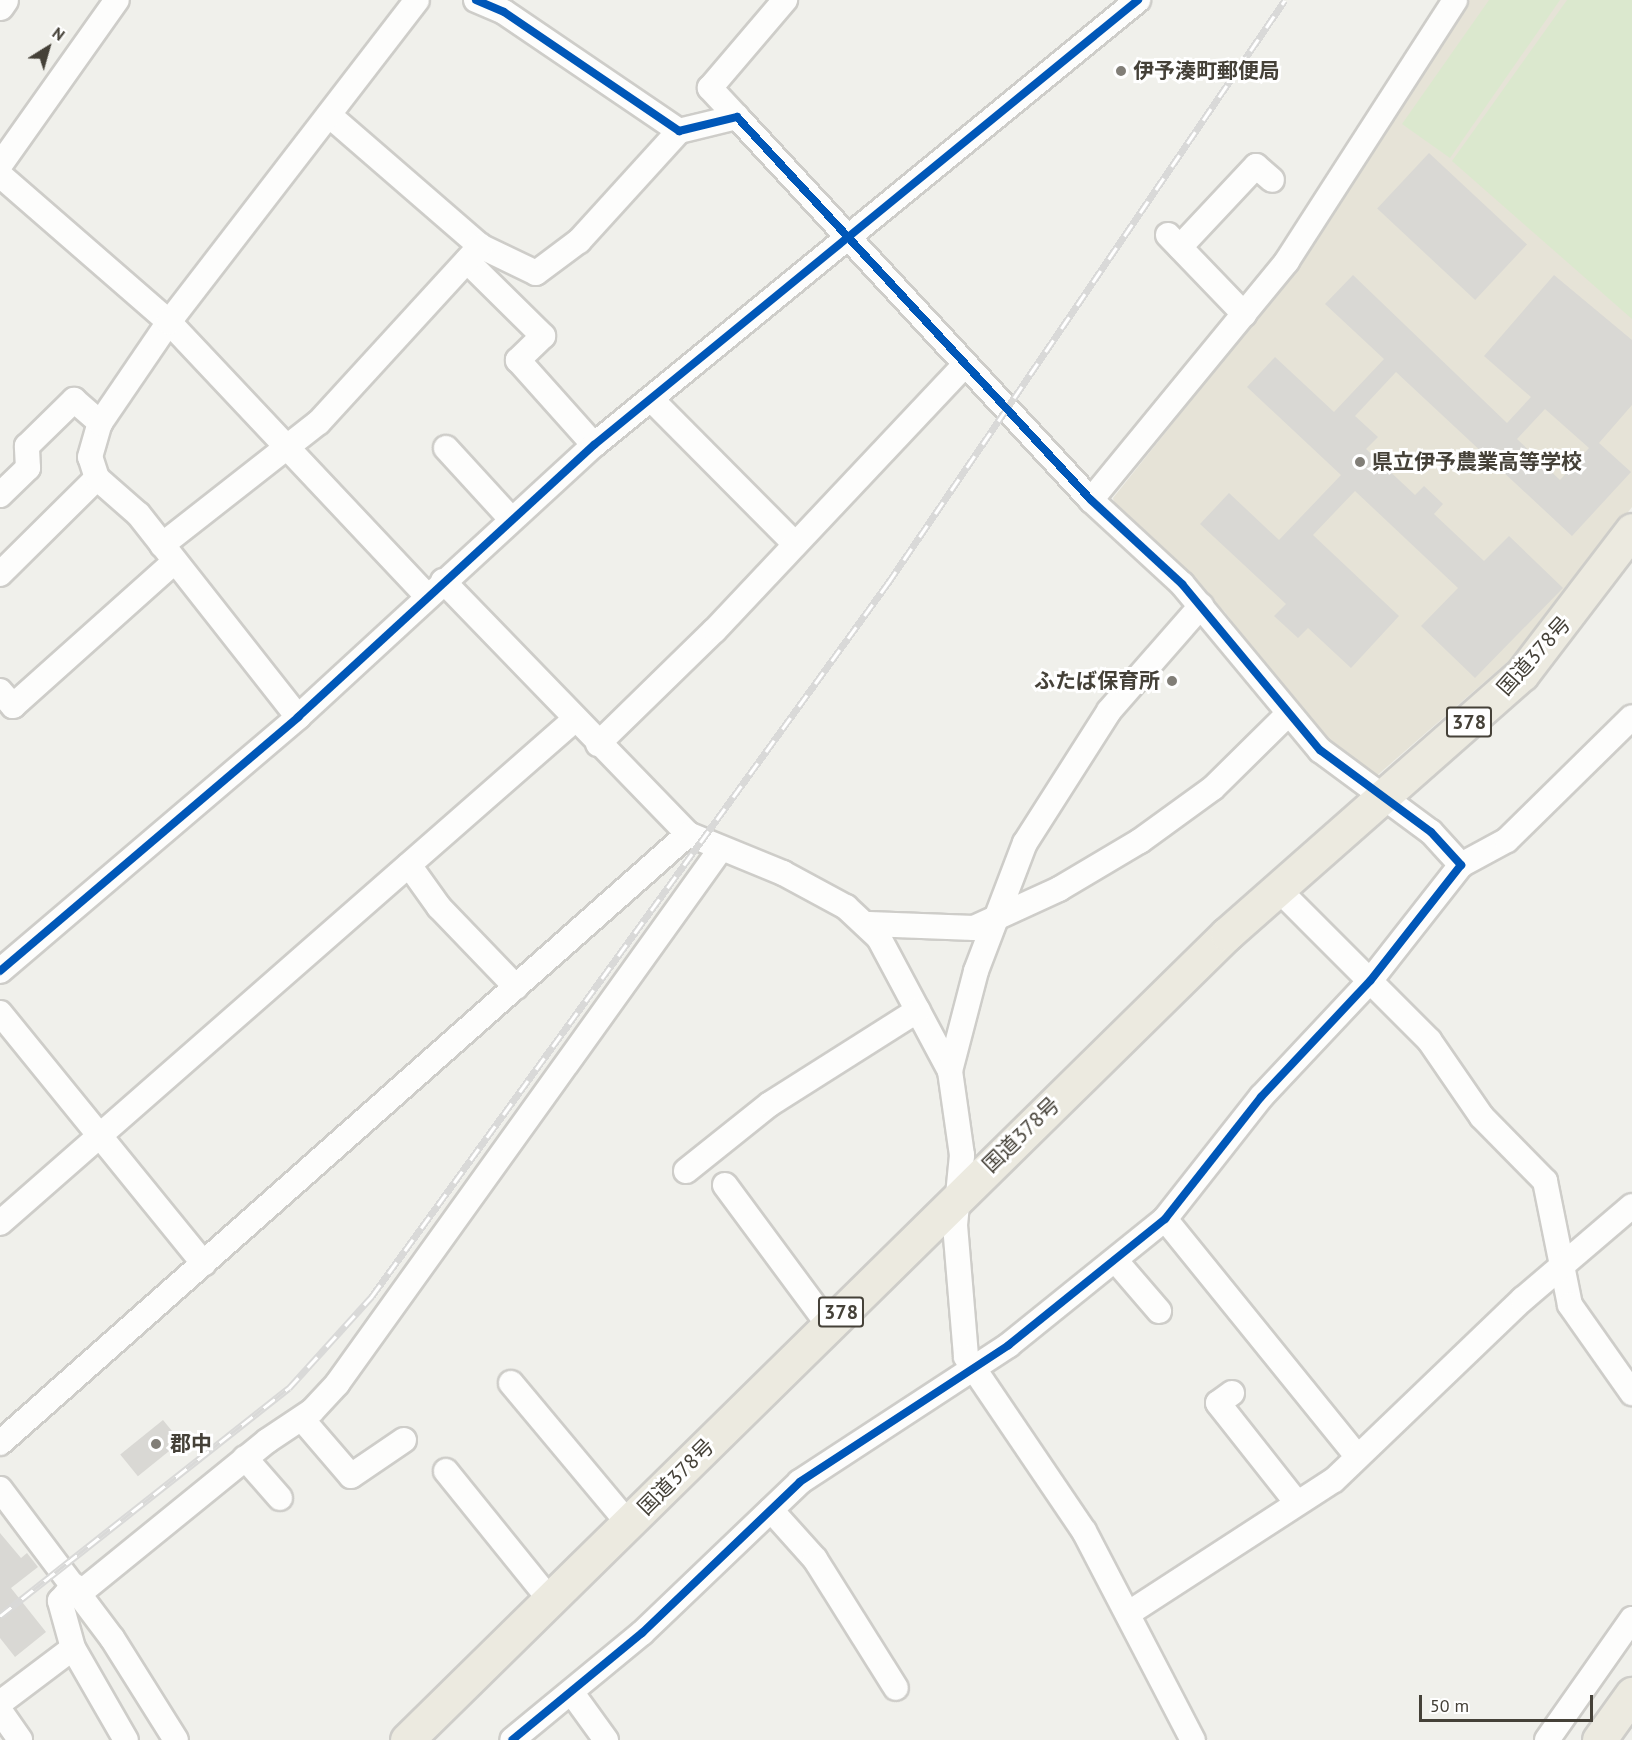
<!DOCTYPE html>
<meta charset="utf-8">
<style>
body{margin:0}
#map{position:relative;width:1632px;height:1740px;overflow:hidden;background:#f0f0eb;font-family:"PT Sans","Noto Sans JP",sans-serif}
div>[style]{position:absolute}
.education>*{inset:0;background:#e6e3d7}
.green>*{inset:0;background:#dbe8ce}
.building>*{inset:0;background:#d9d8d4;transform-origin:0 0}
.roads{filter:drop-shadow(2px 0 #cecdc9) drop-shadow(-2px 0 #cecdc9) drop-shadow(0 2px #cecdc9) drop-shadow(0 -2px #cecdc9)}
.minor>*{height:24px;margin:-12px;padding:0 12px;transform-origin:12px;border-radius:12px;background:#fdfdfc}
.tertiary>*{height:28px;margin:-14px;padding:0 14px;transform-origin:14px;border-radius:14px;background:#fdfdfc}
.trunk>*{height:33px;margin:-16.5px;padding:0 16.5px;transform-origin:16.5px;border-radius:16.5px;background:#eceae0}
.rail>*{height:7px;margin-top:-3.5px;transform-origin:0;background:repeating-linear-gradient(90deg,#fff 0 14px,#d9d9d8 0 28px);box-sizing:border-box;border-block:2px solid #d9d9d8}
.cycleway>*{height:8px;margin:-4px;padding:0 4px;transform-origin:4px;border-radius:4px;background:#0057b8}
.dots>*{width:16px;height:16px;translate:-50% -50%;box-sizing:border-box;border:3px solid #fff;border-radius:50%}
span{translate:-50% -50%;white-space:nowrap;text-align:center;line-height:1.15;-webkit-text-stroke:6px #fff;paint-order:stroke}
.shield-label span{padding:2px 4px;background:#fff;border:2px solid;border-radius:4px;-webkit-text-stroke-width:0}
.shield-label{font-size:20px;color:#454138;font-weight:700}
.poi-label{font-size:21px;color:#454138;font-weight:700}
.left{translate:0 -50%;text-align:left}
.right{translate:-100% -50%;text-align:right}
.street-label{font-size:21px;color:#454138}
.north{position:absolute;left:18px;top:18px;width:60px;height:60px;-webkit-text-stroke:4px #fff;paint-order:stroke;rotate:37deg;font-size:16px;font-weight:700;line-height:24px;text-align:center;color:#454138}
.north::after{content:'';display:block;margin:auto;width:21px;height:27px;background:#454138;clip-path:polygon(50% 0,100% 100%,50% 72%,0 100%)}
.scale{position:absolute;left:1419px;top:1695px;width:174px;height:27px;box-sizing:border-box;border:3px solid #454138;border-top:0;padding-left:8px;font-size:18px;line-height:21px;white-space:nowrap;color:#454138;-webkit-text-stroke:4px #fff;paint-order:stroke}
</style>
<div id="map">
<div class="education">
<div style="clip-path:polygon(1468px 0,1632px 0,1632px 507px,1528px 644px,1373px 779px,1344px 759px,1300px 712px,1225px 612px,1115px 507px,1113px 498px,1297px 268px)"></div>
</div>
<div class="green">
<div style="clip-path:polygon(1489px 0,1560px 0,1450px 158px,1402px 124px)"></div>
<div style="clip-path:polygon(1567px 0,1632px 0,1632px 319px,1452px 161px)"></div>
</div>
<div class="building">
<div style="left:1429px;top:153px;width:134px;height:76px;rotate:43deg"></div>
<div style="clip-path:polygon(evenodd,1353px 275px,1507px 423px,1531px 397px,1484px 356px,1554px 275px,1632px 340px,1632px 405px,1599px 443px,1631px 472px,1572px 536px,1396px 372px,1355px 416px,1378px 437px,1366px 449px,1415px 495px,1424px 486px,1443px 504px,1434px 514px,1484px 561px,1509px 536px,1563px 588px,1475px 678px,1421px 626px,1458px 588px,1355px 491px,1313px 535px,1399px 616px,1351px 668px,1308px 628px,1298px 638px,1274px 616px,1286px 604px,1200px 524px,1229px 493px,1279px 540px,1341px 475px,1247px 387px,1275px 357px,1334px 412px,1384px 359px,1325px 304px,1353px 275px,1545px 409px,1589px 448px,1560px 480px,1517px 439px,1545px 409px)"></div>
<div style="left:163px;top:1420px;width:28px;height:55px;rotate:51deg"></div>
<div style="clip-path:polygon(0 1533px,21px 1558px,27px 1553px,38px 1567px,11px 1588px,46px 1632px,15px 1657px,0 1638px)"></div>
</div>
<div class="roads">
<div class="minor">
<div style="left:476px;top:0;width:30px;rotate:23deg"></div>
<div style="left:504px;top:12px;width:212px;rotate:34.2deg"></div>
<div style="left:679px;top:131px;width:60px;rotate:-13.6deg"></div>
<div style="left:737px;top:117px;width:522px;rotate:47.25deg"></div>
<div style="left:1091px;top:500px;width:124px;rotate:42.7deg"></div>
<div style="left:1182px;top:584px;width:216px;rotate:50.3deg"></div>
<div style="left:1320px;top:750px;width:138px;rotate:36.5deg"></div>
<div style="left:1431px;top:832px;width:45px;rotate:47.7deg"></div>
<div style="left:1461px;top:865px;width:147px;rotate:128.1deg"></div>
<div style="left:1370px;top:981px;width:159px;rotate:133.2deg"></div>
<div style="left:1261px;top:1097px;width:155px;rotate:128.2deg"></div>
<div style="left:1165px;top:1219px;width:201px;rotate:141.1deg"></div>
<div style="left:1009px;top:1345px;width:250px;rotate:146.8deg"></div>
<div style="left:800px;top:1482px;width:219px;rotate:136.3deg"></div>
<div style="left:642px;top:1633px;width:168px;rotate:140.5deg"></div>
<div style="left:329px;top:115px;width:200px;rotate:40.9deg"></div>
<div style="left:480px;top:246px;width:62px;rotate:25.7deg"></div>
<div style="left:536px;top:273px;width:54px;rotate:-36.7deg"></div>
<div style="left:579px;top:241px;width:149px;rotate:-47.7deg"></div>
<div style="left:737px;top:117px;width:40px;rotate:-133deg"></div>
<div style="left:710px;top:88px;width:116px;rotate:-49.6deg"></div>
<div style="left:0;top:165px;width:202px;rotate:-54.7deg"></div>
<div style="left:0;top:175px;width:224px;rotate:41deg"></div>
<div style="left:169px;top:322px;width:375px;rotate:46.7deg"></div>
<div style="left:1168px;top:235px;width:110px;rotate:46.1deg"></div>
<div style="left:1180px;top:247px;width:111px;rotate:-46.8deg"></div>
<div style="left:1256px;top:166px;width:21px;rotate:41deg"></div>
<div style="left:467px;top:261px;width:107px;rotate:44.6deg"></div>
<div style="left:543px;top:336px;width:35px;rotate:136deg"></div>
<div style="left:518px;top:360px;width:114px;rotate:48.2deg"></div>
<div style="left:652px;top:400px;width:203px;rotate:45.2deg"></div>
<div style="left:446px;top:448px;width:96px;rotate:47.5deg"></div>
<div style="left:0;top:495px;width:39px;rotate:-44deg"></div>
<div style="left:28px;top:468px;width:22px;rotate:-93deg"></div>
<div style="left:27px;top:446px;width:66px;rotate:-44.4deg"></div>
<div style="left:74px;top:400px;width:35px;rotate:41deg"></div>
<div style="left:1091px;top:500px;width:309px;rotate:-50.6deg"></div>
<div style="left:1287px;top:261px;width:310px;rotate:-57.2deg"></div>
<div style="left:162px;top:545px;width:199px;rotate:-38.1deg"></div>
<div style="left:319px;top:422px;width:239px;rotate:-47.5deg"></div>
<div style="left:0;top:574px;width:136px;rotate:-44.7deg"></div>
<div style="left:443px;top:581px;width:352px;rotate:45.9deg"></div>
<div style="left:688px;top:834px;width:103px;rotate:22.3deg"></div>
<div style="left:783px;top:873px;width:72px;rotate:28.4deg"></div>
<div style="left:846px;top:907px;width:45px;rotate:43.2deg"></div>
<div style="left:879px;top:938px;width:151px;rotate:61.9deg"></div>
<div style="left:950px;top:1071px;width:85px;rotate:81.9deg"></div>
<div style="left:962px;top:1155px;width:70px;rotate:95.7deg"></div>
<div style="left:955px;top:1225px;width:132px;rotate:85.2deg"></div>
<div style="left:966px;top:1357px;width:210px;rotate:55.9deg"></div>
<div style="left:1084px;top:1531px;width:236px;rotate:62.5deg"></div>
<div style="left:0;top:691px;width:20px;rotate:49deg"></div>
<div style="left:13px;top:706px;width:217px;rotate:-41.8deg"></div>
<div style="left:298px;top:717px;width:258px;rotate:-128.2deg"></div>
<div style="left:138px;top:514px;width:55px;rotate:-138.7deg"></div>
<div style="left:97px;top:478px;width:22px;rotate:-108deg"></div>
<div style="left:90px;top:457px;width:35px;rotate:-74deg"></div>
<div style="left:100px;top:423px;width:122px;rotate:-55.7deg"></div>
<div style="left:169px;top:322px;width:406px;rotate:-52.4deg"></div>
<div style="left:598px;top:744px;width:163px;rotate:-44.3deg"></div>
<div style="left:715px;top:630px;width:363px;rotate:-46.7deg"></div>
<div style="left:409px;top:865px;width:52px;rotate:54.5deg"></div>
<div style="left:439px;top:907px;width:111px;rotate:46.1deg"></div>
<div style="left:1461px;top:865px;width:52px;rotate:-28.5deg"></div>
<div style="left:1507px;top:840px;width:175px;rotate:-44.5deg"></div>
<div style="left:1280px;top:891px;width:211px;rotate:45deg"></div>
<div style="left:1429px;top:1040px;width:93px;rotate:55.5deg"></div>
<div style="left:1482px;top:1117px;width:90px;rotate:45.5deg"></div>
<div style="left:1545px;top:1181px;width:126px;rotate:78.6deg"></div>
<div style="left:1570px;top:1305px;width:108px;rotate:54.8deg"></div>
<div style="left:869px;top:924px;width:105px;rotate:2.2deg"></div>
<div style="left:974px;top:928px;width:94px;rotate:-24.6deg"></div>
<div style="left:1059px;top:889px;width:94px;rotate:-30.7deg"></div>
<div style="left:1140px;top:841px;width:90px;rotate:-36deg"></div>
<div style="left:1213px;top:788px;width:105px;rotate:-44.6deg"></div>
<div style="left:0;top:971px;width:392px;rotate:-40.4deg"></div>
<div style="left:298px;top:717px;width:402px;rotate:-42.6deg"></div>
<div style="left:594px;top:445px;width:703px;rotate:-39.28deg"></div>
<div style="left:0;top:1013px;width:323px;rotate:50.9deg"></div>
<div style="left:950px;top:1071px;width:103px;rotate:-75.4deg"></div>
<div style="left:976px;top:971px;width:137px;rotate:-69.1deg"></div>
<div style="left:1025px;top:843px;width:156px;rotate:-57.5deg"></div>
<div style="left:1109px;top:711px;width:140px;rotate:-48.8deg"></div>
<div style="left:686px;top:1171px;width:107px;rotate:-38.6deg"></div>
<div style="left:770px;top:1104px;width:175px;rotate:-32.4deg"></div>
<div style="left:725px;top:1185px;width:173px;rotate:53.5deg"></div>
<div style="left:1165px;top:1219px;width:306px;rotate:51deg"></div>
<div style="left:0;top:1223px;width:762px;rotate:-41.22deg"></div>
<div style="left:1116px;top:1261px;width:66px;rotate:49.3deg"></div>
<div style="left:511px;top:1383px;width:184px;rotate:50.1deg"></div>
<div style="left:1232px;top:1393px;width:17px;rotate:144deg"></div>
<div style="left:1218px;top:1403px;width:127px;rotate:51.7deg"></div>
<div style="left:302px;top:1419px;width:75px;rotate:49.3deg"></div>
<div style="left:351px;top:1476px;width:64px;rotate:-34.2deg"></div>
<div style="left:0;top:1443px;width:919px;rotate:-41.51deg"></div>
<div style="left:245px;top:1458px;width:53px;rotate:48.8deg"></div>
<div style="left:446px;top:1471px;width:166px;rotate:51.1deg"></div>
<div style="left:0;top:1489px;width:186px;rotate:53.1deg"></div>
<div style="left:112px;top:1638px;width:120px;rotate:57.9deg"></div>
<div style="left:771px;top:1510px;width:66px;rotate:48.1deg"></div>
<div style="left:815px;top:1559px;width:152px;rotate:57.9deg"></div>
<div style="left:80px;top:1593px;width:241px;rotate:-39.1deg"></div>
<div style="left:267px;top:1441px;width:54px;rotate:-33.7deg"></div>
<div style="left:312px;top:1411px;width:37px;rotate:-47deg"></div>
<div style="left:337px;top:1384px;width:657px;rotate:-54.35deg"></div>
<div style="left:1129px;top:1613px;width:244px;rotate:-33deg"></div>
<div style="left:1334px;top:1480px;width:262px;rotate:-43.8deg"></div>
<div style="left:1523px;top:1299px;width:143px;rotate:-40.5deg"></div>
<div style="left:73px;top:1648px;width:106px;rotate:60.1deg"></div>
<div style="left:572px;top:1693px;width:58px;rotate:54.1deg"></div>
<div style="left:0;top:1703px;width:91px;rotate:-37deg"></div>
<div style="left:73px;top:1648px;width:49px;rotate:-105.5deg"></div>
<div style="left:60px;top:1601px;width:21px;rotate:-49deg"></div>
<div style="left:0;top:1711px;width:35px;rotate:55deg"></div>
<div style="left:1547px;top:1740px;width:148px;rotate:-54.9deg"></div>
</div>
<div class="tertiary">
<div style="left:0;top:6px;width:7px;rotate:-56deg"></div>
</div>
<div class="trunk">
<div style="left:407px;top:1740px;width:1150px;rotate:-44.51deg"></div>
<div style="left:1227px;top:934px;width:393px;rotate:-41.4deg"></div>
<div style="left:1522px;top:674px;width:181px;rotate:-52.6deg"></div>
<div style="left:1599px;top:1740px;width:57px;rotate:-54.3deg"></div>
</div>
</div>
<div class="rail">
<div style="left:0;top:1616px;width:368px;rotate:-38.3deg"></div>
<div style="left:289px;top:1388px;width:124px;rotate:-47.9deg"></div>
<div style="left:372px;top:1296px;width:880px;rotate:-54.11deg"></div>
<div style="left:888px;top:583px;width:705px;rotate:-55.75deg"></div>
</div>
<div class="cycleway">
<div style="left:476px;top:0;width:30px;rotate:23deg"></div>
<div style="left:504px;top:12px;width:212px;rotate:34.2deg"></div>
<div style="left:679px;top:131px;width:60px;rotate:-13.6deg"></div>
<div style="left:737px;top:117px;width:522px;rotate:47.25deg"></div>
<div style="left:1091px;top:500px;width:124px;rotate:42.7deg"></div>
<div style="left:1182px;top:584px;width:216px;rotate:50.3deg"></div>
<div style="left:1320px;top:750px;width:138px;rotate:36.5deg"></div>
<div style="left:1431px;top:832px;width:45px;rotate:47.7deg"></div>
<div style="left:1461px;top:865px;width:147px;rotate:128.1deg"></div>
<div style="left:1370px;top:981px;width:159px;rotate:133.2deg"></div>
<div style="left:1261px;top:1097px;width:155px;rotate:128.2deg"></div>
<div style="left:1165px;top:1219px;width:201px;rotate:141.1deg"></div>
<div style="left:1009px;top:1345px;width:250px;rotate:146.8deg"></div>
<div style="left:800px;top:1482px;width:219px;rotate:136.3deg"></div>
<div style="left:642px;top:1633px;width:168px;rotate:140.5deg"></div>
<div style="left:0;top:971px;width:392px;rotate:-40.4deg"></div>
<div style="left:298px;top:717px;width:402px;rotate:-42.6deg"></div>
<div style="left:594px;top:445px;width:703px;rotate:-39.28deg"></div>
</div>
<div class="dots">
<div style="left:1121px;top:71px;background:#817e77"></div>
<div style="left:1360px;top:462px;background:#817e77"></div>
<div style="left:1172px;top:681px;background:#817e77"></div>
<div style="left:156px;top:1444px;background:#817e77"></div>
</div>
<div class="shield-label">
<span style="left:1469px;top:722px">378</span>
<span style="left:841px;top:1312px">378</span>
</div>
<div class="poi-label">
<span class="left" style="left:1133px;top:71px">伊予湊町郵便局</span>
<span class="left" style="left:1372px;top:462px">県立伊予農業高等学校</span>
<span class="right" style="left:1160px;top:681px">ふたば保育所</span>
<span class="left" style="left:170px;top:1444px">郡中</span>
</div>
<div class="street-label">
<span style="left:1534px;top:656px;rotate:-48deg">国道378号</span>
<span style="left:1021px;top:1135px;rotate:-44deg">国道378号</span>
<span style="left:676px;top:1477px;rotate:-45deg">国道378号</span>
</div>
<div class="north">N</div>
<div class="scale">50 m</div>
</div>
